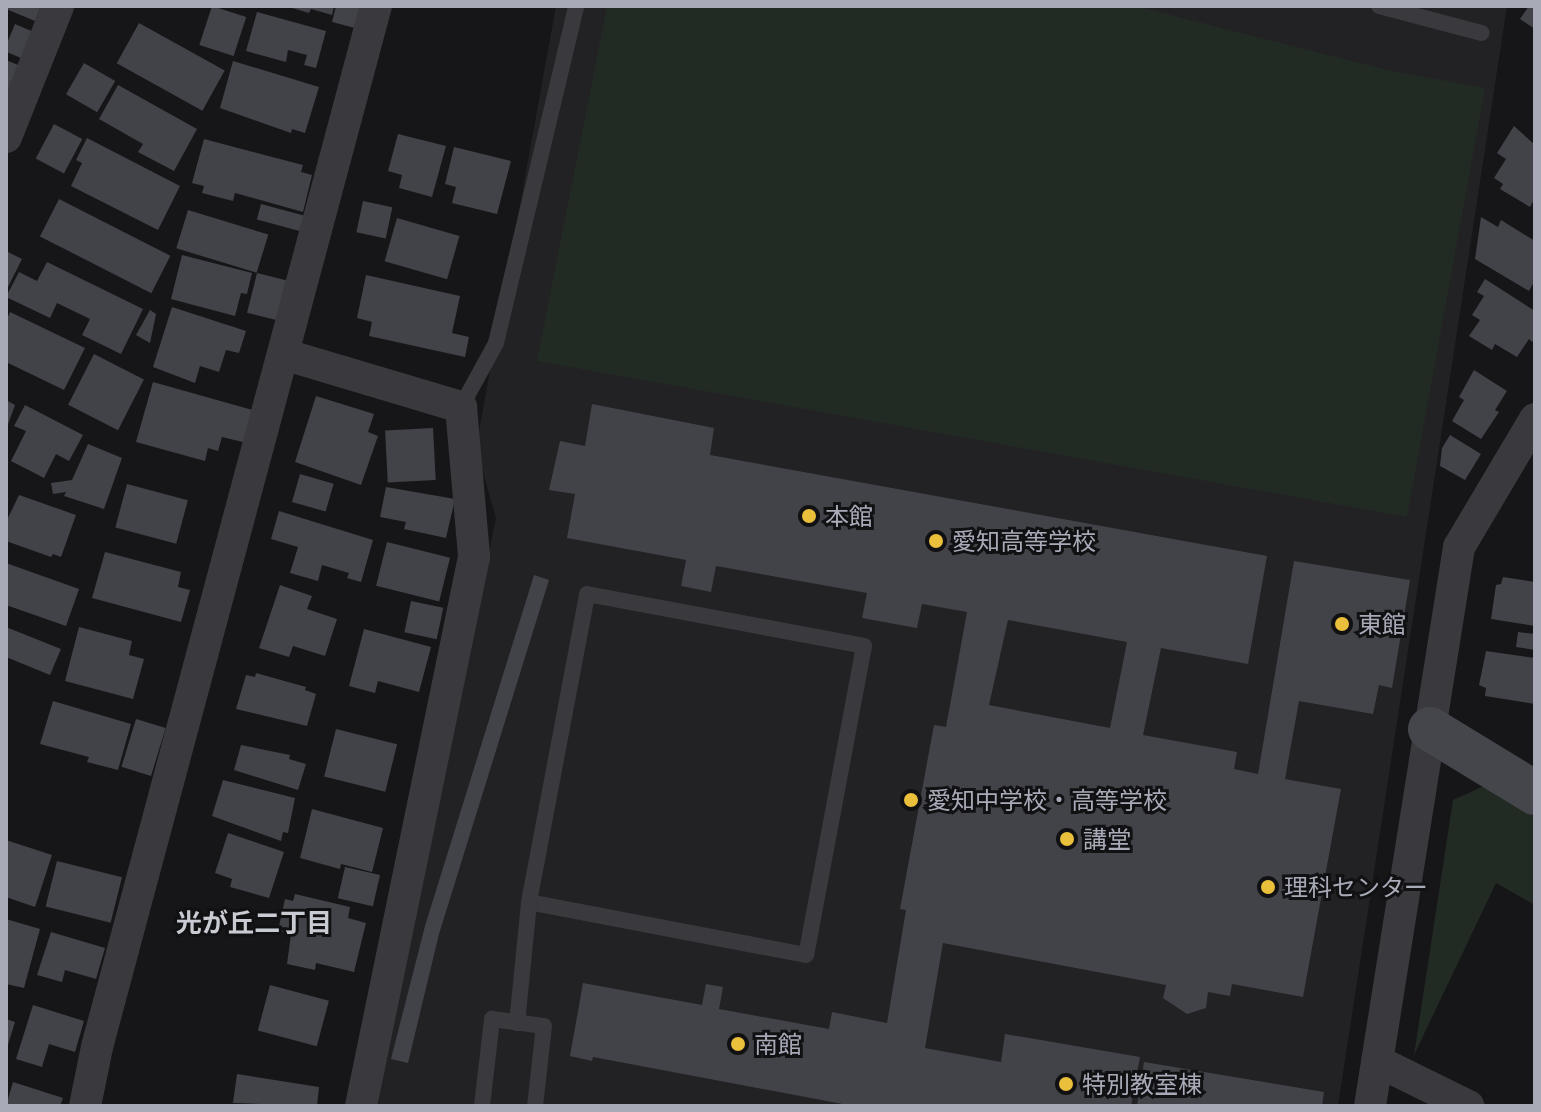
<!DOCTYPE html>
<meta charset="utf-8">
<style>
body{margin:0}
#map{position:relative;width:1541px;height:1112px;overflow:hidden;background:#161618;font-family:"Golos Text","Noto Sans JP",sans-serif}
div>[style]{position:absolute}
.built>*{inset:0;background:#222225}
.green>*{inset:0;background:#222a24}
.building>*{inset:0;background:#424348;transform-origin:0 0}
.lane>*{height:16px;margin:-8px;padding:0 8px;transform-origin:8px;border-radius:8px;background:#39393e}
.street>*{height:32px;margin:-16px;padding:0 16px;transform-origin:16px;border-radius:16px;background:#39393e}
.secondary>*{height:44px;margin:-22px;padding:0 22px;transform-origin:22px;border-radius:22px;background:#45464c}
.dots>*{width:22px;height:22px;translate:-50% -50%;box-sizing:border-box;border:4px solid #111113;border-radius:50%}
span{translate:-50% -50%;white-space:nowrap;text-align:center;line-height:1.15;-webkit-text-stroke:6px #111113;paint-order:stroke}
.poi-label{font-size:24px;color:#a8abb7}
.left{translate:0 -50%;text-align:left}
.neighbourhood-label{font-size:26px;color:#c9cbd3;font-weight:700}
.frame{position:absolute;inset:0;border:8px solid #a8abb7;pointer-events:none}
</style>
<div id="map">
<div class="built">
<div style="clip-path:polygon(556px 6px,1507px 6px,1338px 1106px,378px 1106px,384px 1063px,496px 518px,476px 448px)"></div>
</div>
<div class="green">
<div style="clip-path:polygon(607px 6px,1136px 6px,1387px 70px,1485px 88px,1407px 517px,537px 361px)"></div>
<div style="clip-path:polygon(1486px 785px,1535px 817px,1535px 905px,1496px 883px,1414px 1055px,1453px 800px)"></div>
</div>
<div class="building">
<div style="clip-path:polygon(6px 6px,41px 6px,35px 21px,6px 9px)"></div>
<div style="left:212px;top:6px;width:36px;height:41px;rotate:18deg"></div>
<div style="clip-path:polygon(286px 6px,334px 6px,332px 15px,311px 9px,309px 13px)"></div>
<div style="clip-path:polygon(336px 6px,361px 6px,355px 28px,332px 22px)"></div>
<div style="clip-path:polygon(1529px 6px,1535px 6px,1535px 29px,1520px 19px)"></div>
<div style="clip-path:polygon(257px 12px,326px 31px,316px 68px,304px 65px,307px 55px,288px 50px,286px 62px,246px 51px)"></div>
<div style="left:139px;top:23px;width:98px;height:46px;rotate:29deg"></div>
<div style="left:15px;top:24px;width:26px;height:29px;rotate:23deg"></div>
<div style="clip-path:polygon(6px 60px,23px 67px,6px 110px)"></div>
<div style="clip-path:polygon(233px 61px,319px 87px,305px 133px,292px 129px,291px 133px,220px 108px)"></div>
<div style="left:84px;top:63px;width:36px;height:36px;rotate:30deg"></div>
<div style="clip-path:polygon(118px 85px,197px 129px,174px 171px,138px 152px,143px 144px,99px 119px)"></div>
<div style="left:54px;top:124px;width:32px;height:39px;rotate:28deg"></div>
<div style="clip-path:polygon(1514px 126px,1535px 145px,1535px 198px,1530px 207px,1500px 189px,1503px 184px,1494px 178px,1506px 159px,1497px 153px)"></div>
<div style="clip-path:polygon(398px 134px,446px 146px,432px 197px,399px 188px,402px 175px,388px 171px)"></div>
<div style="clip-path:polygon(87px 138px,180px 186px,158px 230px,71px 186px,82px 163px,76px 160px)"></div>
<div style="clip-path:polygon(204px 139px,303px 165px,301px 172px,312px 175px,303px 212px,235px 193px,233px 201px,202px 193px,204px 186px,192px 183px)"></div>
<div style="clip-path:polygon(454px 147px,511px 161px,497px 214px,452px 203px,456px 187px,445px 184px)"></div>
<div style="left:59px;top:199px;width:125px;height:42px;rotate:27deg"></div>
<div style="left:363px;top:201px;width:30px;height:32px;rotate:12deg"></div>
<div style="left:261px;top:204px;width:48px;height:16px;rotate:15deg"></div>
<div style="left:188px;top:210px;width:84px;height:40px;rotate:17deg"></div>
<div style="clip-path:polygon(1481px 217px,1498px 227px,1501px 220px,1535px 241px,1535px 280px,1529px 291px,1475px 259px)"></div>
<div style="left:397px;top:218px;width:65px;height:45px;rotate:16deg"></div>
<div style="clip-path:polygon(6px 251px,22px 259px,6px 291px)"></div>
<div style="clip-path:polygon(182px 255px,252px 273px,247px 294px,241px 293px,235px 316px,171px 299px)"></div>
<div style="clip-path:polygon(47px 262px,143px 309px,121px 354px,82px 335px,90px 319px,57px 303px,50px 318px,6px 297px,19px 272px,37px 281px)"></div>
<div style="left:257px;top:273px;width:30px;height:41px;rotate:14deg"></div>
<div style="clip-path:polygon(366px 275px,460px 296px,452px 333px,469px 337px,465px 357px,369px 336px,372px 322px,357px 318px)"></div>
<div style="clip-path:polygon(1485px 279px,1535px 311px,1535px 337px,1532px 342px,1529px 339px,1517px 357px,1495px 344px,1492px 350px,1469px 336px,1480px 320px,1472px 315px,1484px 296px,1477px 292px)"></div>
<div style="clip-path:polygon(172px 307px,246px 331px,239px 353px,226px 350px,219px 372px,200px 366px,195px 383px,153px 367px)"></div>
<div style="clip-path:polygon(150px 310px,156px 314px,150px 343px,136px 335px)"></div>
<div style="clip-path:polygon(10px 312px,85px 348px,64px 390px,6px 362px,6px 321px)"></div>
<div style="left:94px;top:354px;width:56px;height:57px;rotate:27deg"></div>
<div style="clip-path:polygon(1474px 370px,1507px 391px,1495px 410px,1499px 412px,1481px 439px,1452px 421px,1464px 400px,1459px 397px)"></div>
<div style="clip-path:polygon(153px 382px,256px 411px,247px 443px,222px 437px,218px 451px,208px 448px,205px 461px,136px 442px)"></div>
<div style="clip-path:polygon(316px 396px,374px 414px,368px 432px,378px 436px,361px 485px,295px 462px)"></div>
<div style="clip-path:polygon(6px 400px,15px 405px,6px 430px)"></div>
<div style="clip-path:polygon(evenodd,592px 404px,714px 428px,710px 455px,1267px 556px,1248px 664px,1161px 648px,1143px 735px,1237px 752px,1234px 769px,1258px 774px,1294px 561px,1410px 580px,1392px 688px,1379px 685px,1373px 714px,1299px 701px,1285px 779px,1341px 789px,1303px 997px,1232px 984px,1230px 996px,1208px 992px,1206px 1008px,1187px 1014px,1163px 998px,1166px 985px,943px 943px,925px 1048px,1001px 1062px,1005px 1034px,1140px 1057px,1131px 1106px,853px 1106px,593px 1057px,592px 1061px,570px 1056px,583px 983px,702px 1005px,706px 984px,723px 987px,719px 1009px,829px 1029px,832px 1012px,887px 1023px,906px 910px,900px 909px,934px 725px,946px 727px,967px 612px,922px 604px,917px 628px,862px 618px,867px 593px,716px 566px,711px 592px,681px 586px,686px 560px,567px 538px,575px 494px,549px 490px,560px 441px,585px 446px,592px 404px,1008px 620px,1127px 642px,1110px 728px,989px 705px,1008px 620px)"></div>
<div style="clip-path:polygon(25px 405px,83px 435px,69px 461px,56px 454px,44px 478px,11px 461px,26px 431px,14px 426px)"></div>
<div style="left:433px;top:428px;width:52px;height:48px;rotate:87deg"></div>
<div style="clip-path:polygon(1450px 435px,1481px 454px,1465px 480px,1440px 466px,1442px 448px)"></div>
<div style="clip-path:polygon(88px 444px,122px 458px,104px 509px,64px 496px,66px 492px,53px 494px,51px 483px,72px 480px)"></div>
<div style="left:300px;top:474px;width:35px;height:29px;rotate:16deg"></div>
<div style="left:127px;top:484px;width:63px;height:45px;rotate:15deg"></div>
<div style="clip-path:polygon(386px 487px,455px 499px,446px 538px,404px 529px,406px 522px,380px 517px)"></div>
<div style="clip-path:polygon(19px 495px,76px 515px,61px 557px,53px 554px,51px 557px,6px 541px,6px 522px)"></div>
<div style="clip-path:polygon(279px 511px,373px 540px,361px 582px,347px 578px,349px 573px,322px 565px,318px 581px,290px 573px,298px 547px,271px 539px)"></div>
<div style="left:387px;top:542px;width:65px;height:45px;rotate:14deg"></div>
<div style="clip-path:polygon(105px 552px,181px 572px,178px 587px,190px 590px,181px 622px,92px 598px)"></div>
<div style="clip-path:polygon(6px 563px,79px 589px,66px 626px,6px 605px)"></div>
<div style="clip-path:polygon(534px 575px,549px 580px,439px 934px,408px 1063px,391px 1059px,425px 926px)"></div>
<div style="clip-path:polygon(1503px 577px,1535px 582px,1535px 626px,1491px 619px,1496px 585px,1501px 584px)"></div>
<div style="clip-path:polygon(280px 585px,312px 596px,307px 609px,337px 619px,325px 656px,293px 646px,289px 657px,259px 648px)"></div>
<div style="left:411px;top:601px;width:33px;height:32px;rotate:12deg"></div>
<div style="clip-path:polygon(6px 627px,61px 649px,50px 675px,6px 657px)"></div>
<div style="clip-path:polygon(79px 627px,132px 641px,129px 655px,144px 659px,133px 699px,65px 681px)"></div>
<div style="clip-path:polygon(364px 629px,431px 647px,419px 692px,378px 681px,375px 693px,349px 686px)"></div>
<div style="clip-path:polygon(1518px 632px,1535px 634px,1535px 650px,1516px 647px)"></div>
<div style="clip-path:polygon(1486px 651px,1535px 658px,1535px 704px,1485px 696px,1486px 688px,1479px 685px)"></div>
<div style="clip-path:polygon(256px 673px,306px 687px,305px 690px,316px 694px,307px 726px,236px 709px,246px 675px,255px 677px)"></div>
<div style="clip-path:polygon(53px 701px,131px 724px,118px 770px,87px 762px,89px 757px,40px 744px)"></div>
<div style="left:136px;top:719px;width:31px;height:50px;rotate:17deg"></div>
<div style="left:336px;top:729px;width:63px;height:49px;rotate:14deg"></div>
<div style="clip-path:polygon(241px 745px,290px 755px,289px 759px,306px 764px,298px 790px,234px 770px)"></div>
<div style="clip-path:polygon(223px 780px,295px 798px,288px 833px,283px 832px,281px 841px,212px 816px)"></div>
<div style="clip-path:polygon(312px 809px,383px 828px,372px 872px,341px 864px,340px 869px,300px 858px)"></div>
<div style="clip-path:polygon(228px 833px,284px 852px,269px 898px,230px 887px,232px 879px,215px 873px)"></div>
<div style="clip-path:polygon(6px 840px,52px 855px,35px 907px,6px 897px)"></div>
<div style="left:57px;top:861px;width:67px;height:47px;rotate:14deg"></div>
<div style="left:345px;top:867px;width:36px;height:32px;rotate:13deg"></div>
<div style="clip-path:polygon(295px 894px,350px 907px,348px 918px,366px 923px,354px 972px,316px 963px,315px 970px,287px 964px,291px 934px,278px 931px,285px 899px,293px 901px)"></div>
<div style="clip-path:polygon(6px 919px,40px 929px,24px 988px,6px 984px)"></div>
<div style="clip-path:polygon(51px 932px,105px 948px,96px 979px,65px 970px,62px 982px,37px 975px)"></div>
<div style="left:270px;top:985px;width:61px;height:47px;rotate:15deg"></div>
<div style="clip-path:polygon(33px 1005px,84px 1021px,75px 1052px,49px 1044px,42px 1067px,16px 1059px)"></div>
<div style="clip-path:polygon(6px 1019px,15px 1022px,7px 1048px,6px 1048px)"></div>
<div style="clip-path:polygon(1144px 1062px,1324px 1092px,1322px 1106px,1137px 1106px)"></div>
<div style="clip-path:polygon(237px 1074px,319px 1087px,317px 1106px,233px 1103px)"></div>
<div style="clip-path:polygon(13px 1082px,63px 1098px,60px 1106px,6px 1106px)"></div>
</div>
<div class="lane">
<div style="left:1379px;top:6px;width:106px;rotate:14.7deg"></div>
<div style="left:461px;top:407px;width:73px;rotate:-61.3deg"></div>
<div style="left:496px;top:343px;width:346px;rotate:-76.6deg"></div>
<div style="left:587px;top:594px;width:282px;rotate:10.6deg"></div>
<div style="left:864px;top:646px;width:314px;rotate:100.6deg"></div>
<div style="left:806px;top:955px;width:282px;rotate:-169.2deg"></div>
<div style="left:529px;top:902px;width:313px;rotate:-79.3deg"></div>
<div style="left:517px;top:1023px;width:122px;rotate:-84.3deg"></div>
<div style="left:482px;top:1106px;width:88px;rotate:-83.4deg"></div>
<div style="left:492px;top:1019px;width:52px;rotate:7.7deg"></div>
<div style="left:544px;top:1026px;width:81px;rotate:96.4deg"></div>
</div>
<div class="street">
<div style="left:6px;top:137px;width:141px;rotate:-68.3deg"></div>
<div style="left:283px;top:354px;width:186px;rotate:16.6deg"></div>
<div style="left:461px;top:407px;width:151px;rotate:85deg"></div>
<div style="left:474px;top:557px;width:561px;rotate:101.63deg"></div>
<div style="left:1377px;top:1061px;width:102px;rotate:26.3deg"></div>
<div style="left:85px;top:1106px;width:60px;rotate:-78.5deg"></div>
<div style="left:97px;top:1047px;width:1078px;rotate:-75deg"></div>
<div style="left:1370px;top:1106px;width:566px;rotate:-80.95deg"></div>
<div style="left:1459px;top:547px;width:149px;rotate:-59.3deg"></div>
</div>
<div class="secondary">
<div style="left:1430px;top:729px;width:123px;rotate:31.4deg"></div>
</div>
<div class="dots">
<div style="left:809px;top:516px;background:#eabf3b"></div>
<div style="left:936px;top:541px;background:#eabf3b"></div>
<div style="left:1342px;top:624px;background:#eabf3b"></div>
<div style="left:911px;top:800px;background:#eabf3b"></div>
<div style="left:1067px;top:839px;background:#eabf3b"></div>
<div style="left:1268px;top:887px;background:#eabf3b"></div>
<div style="left:738px;top:1044px;background:#eabf3b"></div>
<div style="left:1066px;top:1084px;background:#eabf3b"></div>
</div>
<div class="poi-label">
<span class="left" style="left:825px;top:516px">本館</span>
<span class="left" style="left:952px;top:541px">愛知高等学校</span>
<span class="left" style="left:1358px;top:624px">東館</span>
<span class="left" style="left:927px;top:800px">愛知中学校・高等学校</span>
<span class="left" style="left:1083px;top:839px">講堂</span>
<span class="left" style="left:1284px;top:887px">理科センター</span>
<span class="left" style="left:754px;top:1044px">南館</span>
<span class="left" style="left:1082px;top:1084px">特別教室棟</span>
</div>
<div class="neighbourhood-label">
<span style="left:254px;top:923px">光が丘二丁目</span>
</div>
<div class="frame"></div>
</div>
